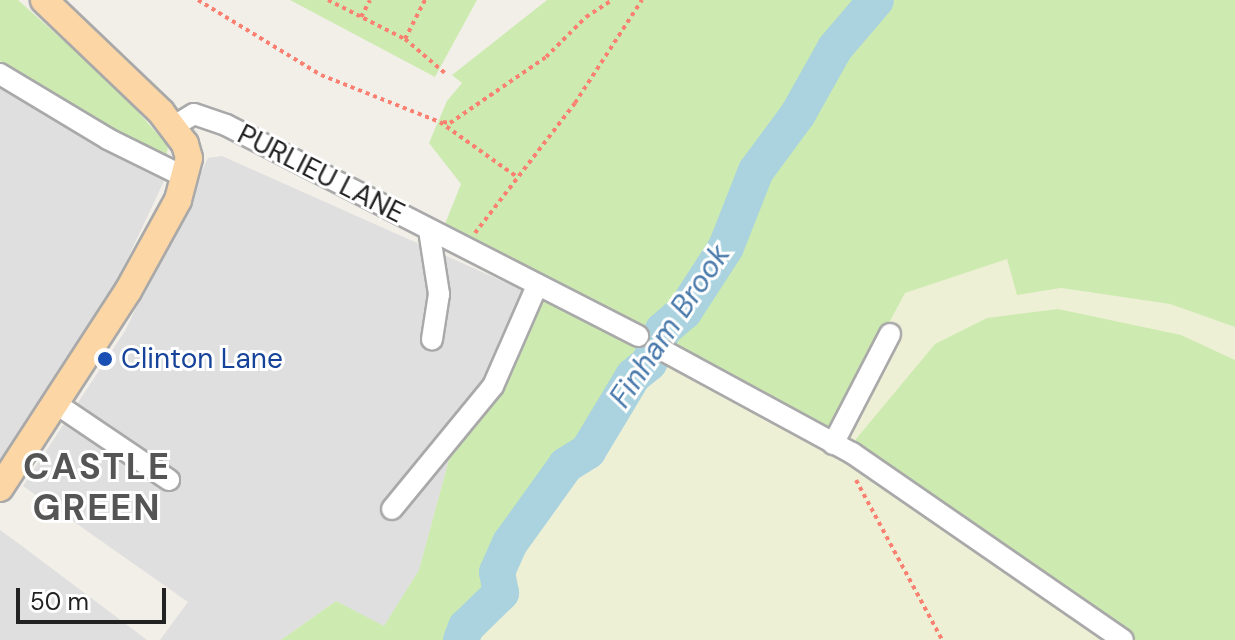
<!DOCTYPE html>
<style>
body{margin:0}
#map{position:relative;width:1235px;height:640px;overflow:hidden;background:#f2efe9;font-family:"DM Sans",sans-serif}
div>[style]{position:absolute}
.residential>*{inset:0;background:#e0dfdf}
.farmland>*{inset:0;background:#eef0d5}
.grass>*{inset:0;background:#cdebb0}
.river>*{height:36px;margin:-18px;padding:0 18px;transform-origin:18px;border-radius:18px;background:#aad3df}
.path>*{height:4px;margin-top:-2px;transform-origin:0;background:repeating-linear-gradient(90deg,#fa8072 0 4px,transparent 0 8px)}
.roads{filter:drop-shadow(2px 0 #a9a9a9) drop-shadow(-2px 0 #a9a9a9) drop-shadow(0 2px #a9a9a9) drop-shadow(0 -2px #a9a9a9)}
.minor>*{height:20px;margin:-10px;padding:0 10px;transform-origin:10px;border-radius:10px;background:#fff}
.major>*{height:26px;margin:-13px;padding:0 13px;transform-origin:13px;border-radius:13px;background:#fcd6a4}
.dots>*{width:22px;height:22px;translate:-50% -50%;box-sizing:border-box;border:4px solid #fff;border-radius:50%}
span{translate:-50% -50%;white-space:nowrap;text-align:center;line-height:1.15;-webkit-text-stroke:6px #fff;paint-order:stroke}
.street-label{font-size:28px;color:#222}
.transit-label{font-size:28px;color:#164399}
.left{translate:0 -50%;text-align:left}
.water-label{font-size:30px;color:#4a7aab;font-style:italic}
.district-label{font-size:36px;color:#555;font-weight:700;letter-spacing:2px}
.scale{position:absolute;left:16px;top:588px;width:150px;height:36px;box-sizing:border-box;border:4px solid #222;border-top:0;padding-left:10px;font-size:24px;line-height:28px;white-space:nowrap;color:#222;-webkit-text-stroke:6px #fff;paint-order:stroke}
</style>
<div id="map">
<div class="residential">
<div style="clip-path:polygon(0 86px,165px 179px,116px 283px,0 465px)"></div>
<div style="clip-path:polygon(222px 156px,536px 296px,501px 376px,450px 456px,419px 571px,384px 627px,336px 601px,281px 640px,160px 640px,188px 602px,23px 486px,125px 331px,208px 158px)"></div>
<div style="clip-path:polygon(0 530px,22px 546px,147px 640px,0 640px)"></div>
</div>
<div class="farmland">
<div style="clip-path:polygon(1007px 258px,1018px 295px,1061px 288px,1170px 304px,1235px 327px,1235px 640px,461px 640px,466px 627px,489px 610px,510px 543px,566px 465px,588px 451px,633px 376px,654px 351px,831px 450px,832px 429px,905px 293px)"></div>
</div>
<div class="grass">
<div style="clip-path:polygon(0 0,18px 0,118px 89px,168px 146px,166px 160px,55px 105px,0 61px)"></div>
<div style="clip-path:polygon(290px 0,477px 0,435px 77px)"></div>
<div style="clip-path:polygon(547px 0,1235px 0,1235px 327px,1170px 304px,1061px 288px,1017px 295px,1007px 259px,905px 293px,832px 429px,626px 321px,441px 234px,461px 184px,429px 143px,447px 101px,462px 83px,452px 75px)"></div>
<div style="clip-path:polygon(536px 296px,654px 351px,633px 376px,588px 451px,566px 465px,510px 543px,497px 572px,501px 593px,466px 627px,461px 640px,281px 640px,336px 601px,384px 626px,419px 570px,450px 456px,496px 383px)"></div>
<div style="clip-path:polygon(1058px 309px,1181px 335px,1235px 360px,1235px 640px,1123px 640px,853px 453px,856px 439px,935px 344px,987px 318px)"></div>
</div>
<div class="river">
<div style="left:461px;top:640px;width:14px;rotate:-69deg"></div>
<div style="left:466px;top:627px;width:49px;rotate:-44.2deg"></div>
<div style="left:501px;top:593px;width:21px;rotate:-101deg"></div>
<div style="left:497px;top:572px;width:32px;rotate:-66deg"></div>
<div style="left:510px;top:543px;width:96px;rotate:-54.3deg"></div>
<div style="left:566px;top:465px;width:26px;rotate:-32deg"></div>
<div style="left:588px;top:451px;width:87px;rotate:-59deg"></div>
<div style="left:633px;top:376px;width:21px;rotate:-39deg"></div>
<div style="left:649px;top:363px;width:36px;rotate:-67deg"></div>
<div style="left:663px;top:330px;width:28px;rotate:-41deg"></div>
<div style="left:684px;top:312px;width:77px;rotate:-57.1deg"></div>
<div style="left:726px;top:247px;width:82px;rotate:-68.5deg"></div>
<div style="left:756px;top:171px;width:71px;rotate:-53.6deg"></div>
<div style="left:798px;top:114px;width:76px;rotate:-60.7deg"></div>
<div style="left:835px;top:48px;width:63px;rotate:-49.5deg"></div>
</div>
<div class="path">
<div style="left:198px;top:0;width:144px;rotate:31.4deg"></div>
<div style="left:321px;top:75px;width:128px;rotate:21.6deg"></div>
<div style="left:440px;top:122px;width:95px;rotate:35.5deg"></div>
<div style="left:328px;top:0;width:86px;rotate:26.9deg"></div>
<div style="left:405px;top:39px;width:44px;rotate:-62.9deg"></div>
<div style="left:361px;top:17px;width:19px;rotate:-62deg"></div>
<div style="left:405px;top:39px;width:52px;rotate:40.4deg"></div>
<div style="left:443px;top:122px;width:7px;rotate:8deg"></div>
<div style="left:450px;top:123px;width:116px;rotate:-34.5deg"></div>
<div style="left:546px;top:57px;width:57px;rotate:-45deg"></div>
<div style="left:586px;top:17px;width:31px;rotate:-33deg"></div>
<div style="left:475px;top:233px;width:164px;rotate:-52.4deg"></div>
<div style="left:575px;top:103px;width:123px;rotate:-57deg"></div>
<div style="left:856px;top:480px;width:182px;rotate:61.7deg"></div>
</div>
<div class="roads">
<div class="minor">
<div style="left:0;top:74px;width:126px;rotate:31deg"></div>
<div style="left:108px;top:139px;width:86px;rotate:26.3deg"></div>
<div style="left:174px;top:126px;width:23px;rotate:-31deg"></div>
<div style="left:194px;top:114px;width:34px;rotate:19deg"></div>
<div style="left:226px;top:125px;width:463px;rotate:27.1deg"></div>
<div style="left:429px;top:230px;width:65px;rotate:81.1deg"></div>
<div style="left:439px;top:294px;width:46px;rotate:98.8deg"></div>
<div style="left:666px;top:352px;width:212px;rotate:28.5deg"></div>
<div style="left:852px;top:453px;width:329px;rotate:34.6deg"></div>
<div style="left:58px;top:405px;width:134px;rotate:34deg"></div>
<div style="left:833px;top:444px;width:124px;rotate:-62.6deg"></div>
<div style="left:392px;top:509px;width:159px;rotate:-50.6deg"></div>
<div style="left:493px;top:386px;width:109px;rotate:-66.3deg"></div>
</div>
<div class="major">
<div style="left:0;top:488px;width:235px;rotate:-57deg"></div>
<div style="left:128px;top:291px;width:104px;rotate:-61.2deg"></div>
<div style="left:178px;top:200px;width:43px;rotate:-75.3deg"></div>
<div style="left:189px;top:158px;width:15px;rotate:-106deg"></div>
<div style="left:185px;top:144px;width:40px;rotate:-127deg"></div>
<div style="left:161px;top:112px;width:162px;rotate:-136.3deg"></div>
</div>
</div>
<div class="dots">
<div style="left:105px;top:359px;background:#1a4fb4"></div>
</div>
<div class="street-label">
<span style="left:321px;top:174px;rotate:27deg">PURLIEU LANE</span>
</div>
<div class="transit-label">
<span class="left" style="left:121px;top:359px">Clinton Lane</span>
</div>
<div class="water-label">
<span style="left:670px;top:326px;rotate:-56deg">Finham Brook</span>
</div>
<div class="district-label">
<span style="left:97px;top:487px">CASTLE<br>GREEN</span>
</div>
<div class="scale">50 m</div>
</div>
